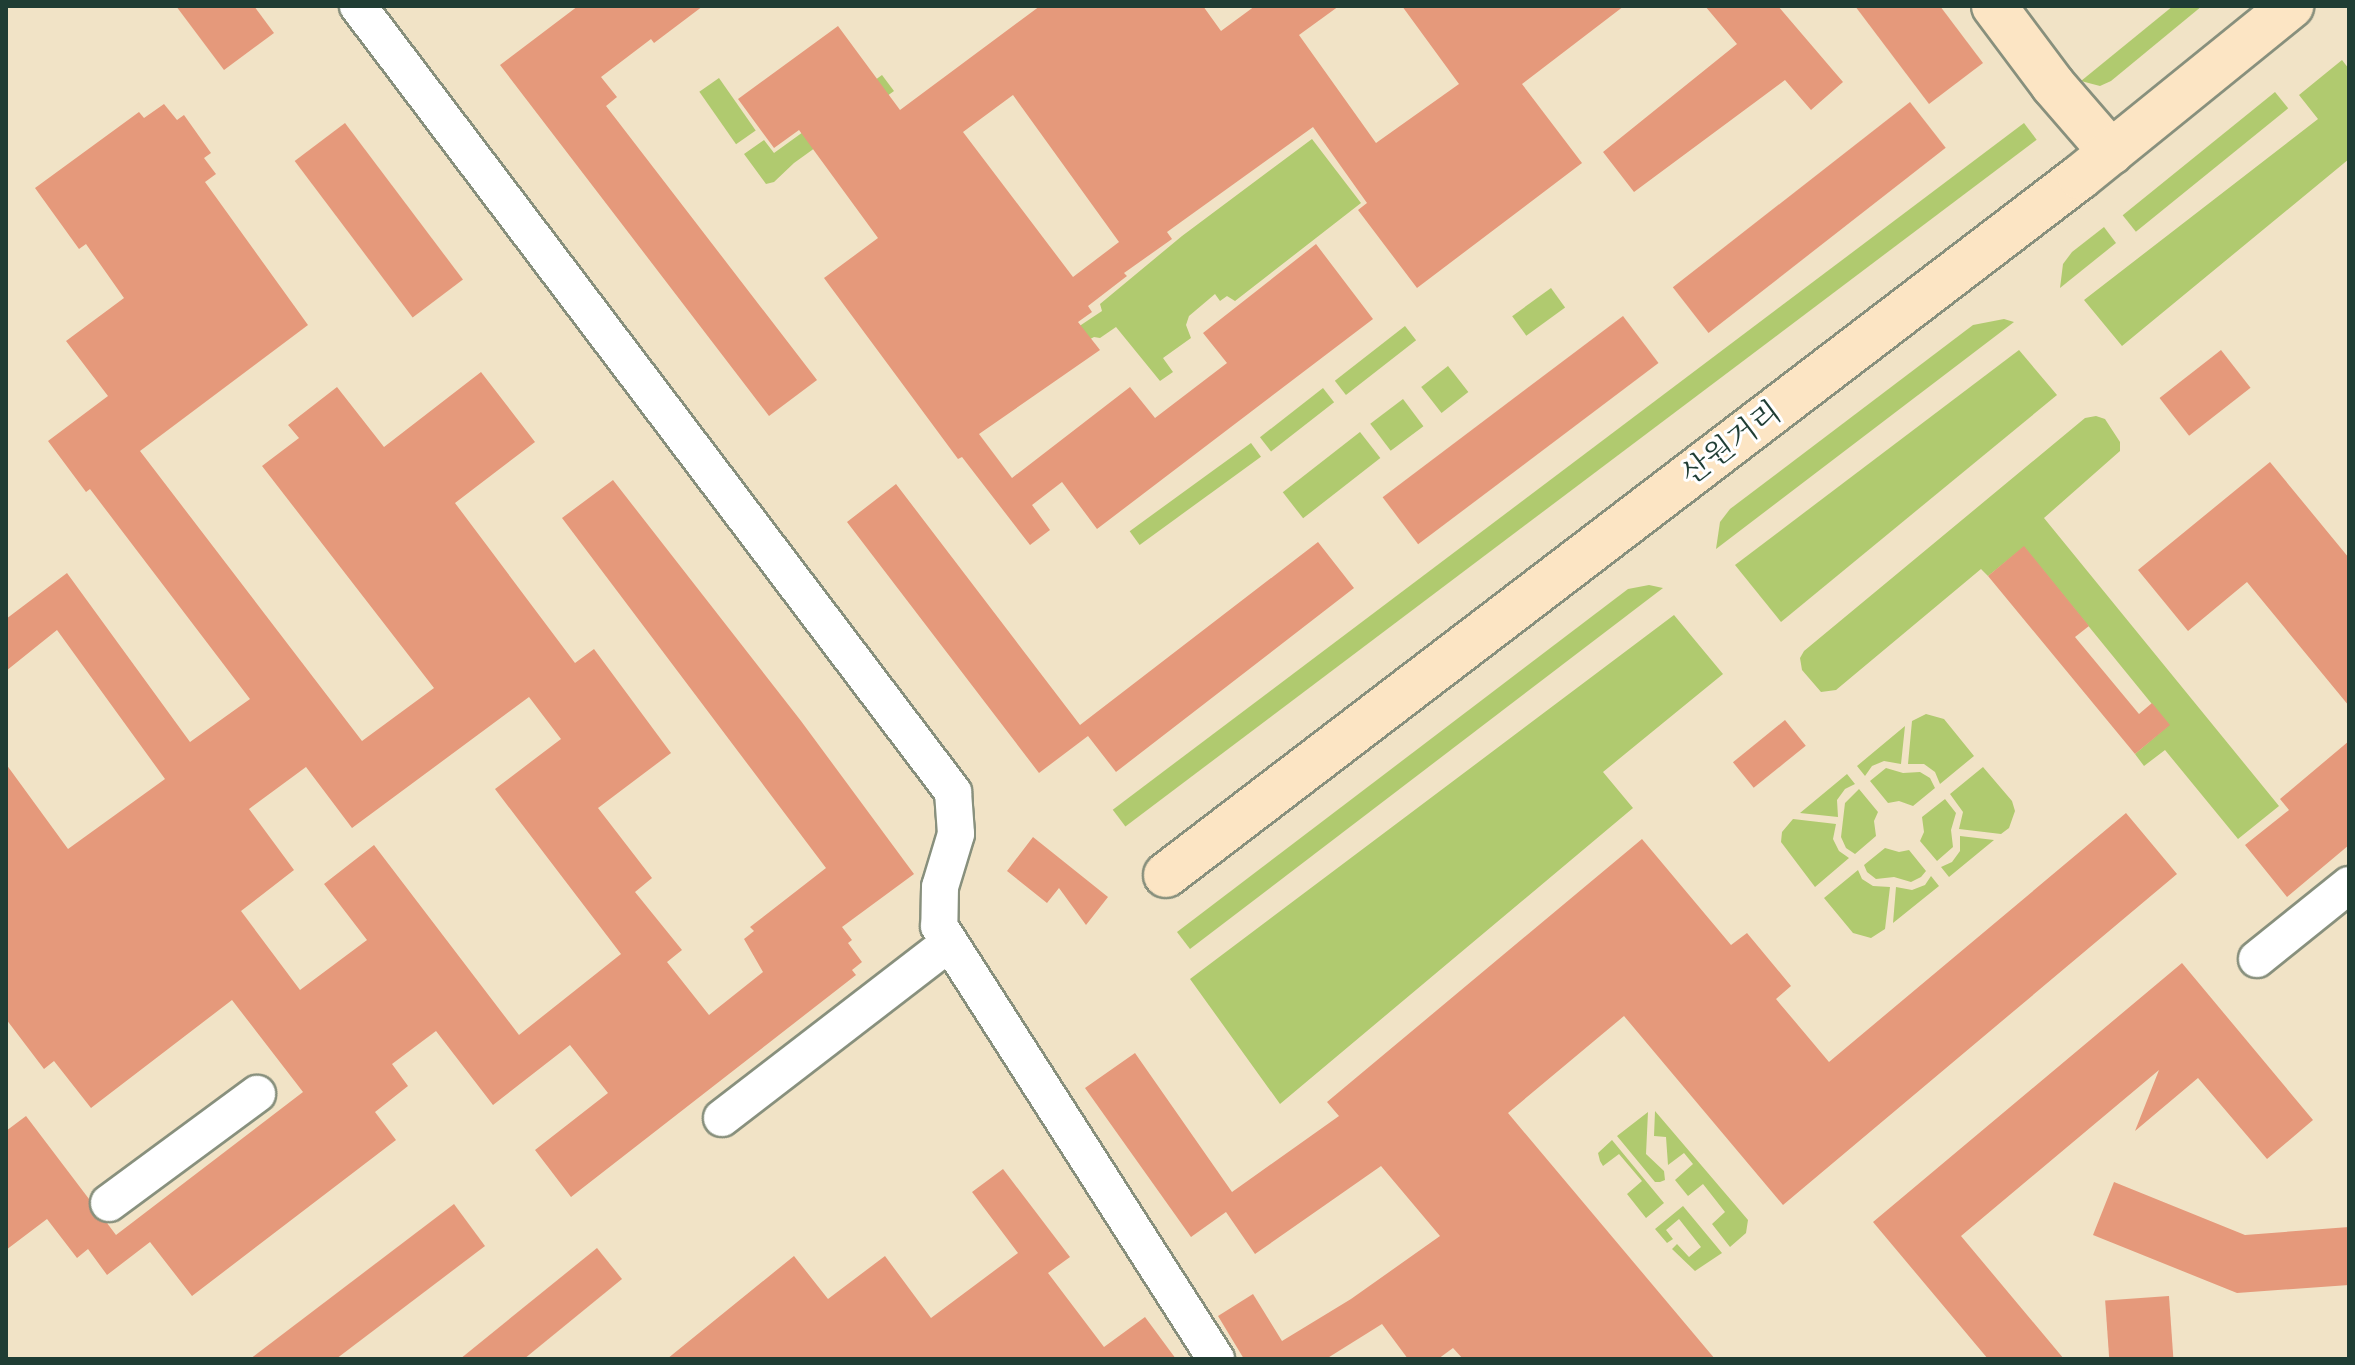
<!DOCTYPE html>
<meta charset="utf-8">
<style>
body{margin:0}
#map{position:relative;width:2355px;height:1365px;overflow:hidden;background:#f1e3c6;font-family:"EB Garamond","Noto Serif KR",serif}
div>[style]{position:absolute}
.green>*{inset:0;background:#b0ca6f;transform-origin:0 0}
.building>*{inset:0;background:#e5997b;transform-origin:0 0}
.roads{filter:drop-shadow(2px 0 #88907d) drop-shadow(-2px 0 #88907d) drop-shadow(0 2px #88907d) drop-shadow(0 -2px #88907d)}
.street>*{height:36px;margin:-18px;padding:0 18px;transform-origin:18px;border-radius:18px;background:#fff}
.secondary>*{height:44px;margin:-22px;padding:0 22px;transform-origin:22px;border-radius:22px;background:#fce5c4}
span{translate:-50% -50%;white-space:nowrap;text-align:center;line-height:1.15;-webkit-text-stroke:6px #fff;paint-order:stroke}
.street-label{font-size:30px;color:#1f3d34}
.frame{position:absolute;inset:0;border:8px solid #1f3d34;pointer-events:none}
</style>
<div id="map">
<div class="green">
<div style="clip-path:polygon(2173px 6px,2202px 6px,2111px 81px,2100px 86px,2081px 81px)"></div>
<div style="clip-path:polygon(2342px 60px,2349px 69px,2349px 159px,2122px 346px,2084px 300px,2318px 119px,2299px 95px)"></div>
<div style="clip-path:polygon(882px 75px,894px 91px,794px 163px,774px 182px,766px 184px,744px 154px,764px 140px,774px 153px)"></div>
<div style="left:719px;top:78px;width:64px;height:24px;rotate:55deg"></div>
<div style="left:2275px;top:92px;width:21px;height:196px;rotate:51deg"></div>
<div style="left:2024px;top:123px;width:21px;height:1141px;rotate:53deg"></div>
<div style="clip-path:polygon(1312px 139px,1361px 203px,1235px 301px,1227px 296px,1220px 301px,1215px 294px,1189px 316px,1186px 325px,1191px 338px,1163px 358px,1173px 372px,1160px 381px,1116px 327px,1100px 338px,1094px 337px,1081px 344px,1072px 331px,1102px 311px,1100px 304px,1182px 236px)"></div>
<div style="clip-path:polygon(2104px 227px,2116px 243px,2060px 288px,2063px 264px,2072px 252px)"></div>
<div style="left:1551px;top:288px;width:24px;height:48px;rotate:54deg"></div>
<div style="clip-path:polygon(2004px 319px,2014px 322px,1716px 549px,1720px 522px,1730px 509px,1973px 325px)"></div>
<div style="left:1405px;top:326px;width:18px;height:89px;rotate:52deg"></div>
<div style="clip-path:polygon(2019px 350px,2057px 395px,1781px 622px,1735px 565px)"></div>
<div style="left:1448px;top:366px;width:33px;height:34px;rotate:52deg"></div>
<div style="left:1323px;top:388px;width:18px;height:80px;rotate:52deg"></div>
<div style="left:1403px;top:399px;width:34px;height:41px;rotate:53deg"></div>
<div style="clip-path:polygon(2096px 416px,2105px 419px,2120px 442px,2120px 451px,2044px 518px,2279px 806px,2238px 839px,2165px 750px,2144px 766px,2135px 754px,2169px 725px,2024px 547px,1988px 576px,1981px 569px,1836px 690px,1821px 692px,1802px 670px,1800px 658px,1804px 651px,2085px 418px)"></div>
<div style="left:1360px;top:432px;width:33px;height:98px;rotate:52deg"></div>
<div style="left:1251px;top:443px;width:17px;height:150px;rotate:54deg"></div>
<div style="clip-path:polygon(1649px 585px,1663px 588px,1190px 949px,1177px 932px,1628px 589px)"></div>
<div style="clip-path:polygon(1674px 615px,1723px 674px,1603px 772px,1633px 808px,1280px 1104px,1190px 979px)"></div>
<div style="clip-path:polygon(1926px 714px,1944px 719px,1974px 756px,1940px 784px,1935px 772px,1924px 764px,1908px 764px,1912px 721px)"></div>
<div style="clip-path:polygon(1905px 726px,1901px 764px,1884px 761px,1872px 766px,1865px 776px,1857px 766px)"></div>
<div style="clip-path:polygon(1983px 767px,2012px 801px,2015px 811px,2009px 828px,2001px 834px,1959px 829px,1963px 812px,1950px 794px)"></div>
<div style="clip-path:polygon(1886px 768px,1903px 773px,1920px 772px,1930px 778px,1935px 788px,1913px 806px,1899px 801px,1888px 803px,1870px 781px)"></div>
<div style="clip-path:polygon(1847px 774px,1855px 784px,1845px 789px,1837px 800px,1838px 817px,1800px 813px)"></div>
<div style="clip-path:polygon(1859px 789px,1878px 812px,1874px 821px,1876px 836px,1855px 854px,1846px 848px,1841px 837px,1845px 803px)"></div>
<div style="clip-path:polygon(1945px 799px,1956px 813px,1951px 830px,1953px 847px,1937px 861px,1920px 841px,1924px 832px,1922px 817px)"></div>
<div style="clip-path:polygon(1793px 819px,1836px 824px,1833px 839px,1839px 851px,1849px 858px,1815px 887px,1781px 842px,1782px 832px)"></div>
<div style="clip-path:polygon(1960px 836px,1994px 840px,1949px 877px,1941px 867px,1952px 862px,1960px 851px)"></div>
<div style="clip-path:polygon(1885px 848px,1899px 852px,1909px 850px,1926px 871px,1921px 877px,1911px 882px,1894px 877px,1876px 879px,1867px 872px,1864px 865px)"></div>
<div style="clip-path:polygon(1858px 870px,1862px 879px,1873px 886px,1890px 887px,1885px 929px,1871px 938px,1853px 933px,1824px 898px)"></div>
<div style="clip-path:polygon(1931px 876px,1939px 886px,1893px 923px,1896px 887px,1912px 890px,1925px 885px)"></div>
<div style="clip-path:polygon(1655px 1111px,1748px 1220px,1746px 1233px,1730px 1247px,1712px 1224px,1725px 1212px,1703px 1184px,1688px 1196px,1675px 1180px,1693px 1164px,1684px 1153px,1668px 1165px,1666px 1137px,1654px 1136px)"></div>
<div style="clip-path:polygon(1648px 1112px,1646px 1154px,1664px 1171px,1665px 1180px,1660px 1182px,1655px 1182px,1617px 1136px)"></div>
<div style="clip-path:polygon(1612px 1140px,1664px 1203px,1646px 1218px,1627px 1194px,1642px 1181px,1619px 1154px,1603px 1166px,1600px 1161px,1598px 1153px)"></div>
<div style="clip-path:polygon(1683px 1206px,1722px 1253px,1695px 1271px,1672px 1249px,1677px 1244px,1689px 1257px,1701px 1247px,1679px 1219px,1666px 1230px,1673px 1239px,1667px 1243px,1655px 1229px)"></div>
</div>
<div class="building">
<div style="clip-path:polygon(176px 6px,254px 6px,274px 33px,224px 70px)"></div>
<div style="clip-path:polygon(578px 6px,703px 6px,654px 43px,651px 39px,601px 77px,617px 97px,606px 106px,817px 380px,769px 416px,500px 65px)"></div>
<div style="clip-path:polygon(evenodd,1040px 6px,1203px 6px,1221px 31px,1255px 6px,1339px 6px,1299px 35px,1376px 143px,1459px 84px,1402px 6px,1624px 6px,1522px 84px,1582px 163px,1417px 288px,1358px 210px,1367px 203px,1313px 127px,1167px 232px,1172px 239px,1124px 273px,1127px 276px,1088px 306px,1092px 312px,1078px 322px,1100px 350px,979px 434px,1012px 478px,1130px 387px,1155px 418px,1227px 363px,1203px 333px,1316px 244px,1373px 319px,1097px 529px,1062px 482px,1032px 505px,1050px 530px,1030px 545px,962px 457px,958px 459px,824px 278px,878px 238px,799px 130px,774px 148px,738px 99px,838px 26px,900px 110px,1040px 6px,1013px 95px,1119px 242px,1073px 277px,963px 132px,1013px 95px)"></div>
<div style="clip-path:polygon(1705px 6px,1778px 6px,1843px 82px,1811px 110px,1785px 80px,1634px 192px,1603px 152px,1737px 44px)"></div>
<div style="clip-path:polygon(1855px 6px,1940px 6px,1983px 63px,1929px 104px)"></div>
<div style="left:1910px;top:102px;width:58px;height:301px;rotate:52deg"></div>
<div style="clip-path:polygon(evenodd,164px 104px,177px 120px,184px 115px,211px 153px,204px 158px,216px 174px,205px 182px,308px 325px,140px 451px,362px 741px,434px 688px,262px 466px,299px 438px,288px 425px,337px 387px,384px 447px,481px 372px,535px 442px,455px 503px,575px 663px,594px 649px,671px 753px,598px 808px,652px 878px,635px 892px,682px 950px,667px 962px,709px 1015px,763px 972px,744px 939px,754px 931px,750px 927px,826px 868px,562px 518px,613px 480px,801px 721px,914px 874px,842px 927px,852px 940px,848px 943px,862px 962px,852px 970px,856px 975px,571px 1197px,535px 1150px,608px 1093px,570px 1045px,493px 1105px,436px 1031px,392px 1064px,408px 1086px,375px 1112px,396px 1140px,192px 1296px,150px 1242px,107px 1275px,88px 1249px,77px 1258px,47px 1219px,6px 1250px,6px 1131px,26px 1116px,89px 1199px,93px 1216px,107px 1223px,116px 1235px,303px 1092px,232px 1000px,91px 1108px,54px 1061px,44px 1069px,6px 1019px,6px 764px,68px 849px,165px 779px,57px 630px,6px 671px,6px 619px,67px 573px,190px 742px,250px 699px,90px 489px,86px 492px,48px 441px,108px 396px,66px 341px,124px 298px,86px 244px,79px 249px,35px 188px,139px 112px,144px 118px,164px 104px,529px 697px,561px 739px,495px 789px,621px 954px,519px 1035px,374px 845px,324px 884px,367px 940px,300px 990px,241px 911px,294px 870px,249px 809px,306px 767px,352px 828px,529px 697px)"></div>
<div style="left:345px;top:123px;width:196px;height:63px;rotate:53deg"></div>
<div style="left:1623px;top:316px;width:59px;height:301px;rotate:53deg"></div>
<div style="left:2221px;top:350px;width:48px;height:78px;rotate:52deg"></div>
<div style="clip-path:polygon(2270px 462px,2349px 558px,2349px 706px,2247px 582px,2188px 631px,2138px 570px)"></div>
<div style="clip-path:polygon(896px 484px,1080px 725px,1318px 542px,1354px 588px,1116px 772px,1088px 736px,1039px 773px,847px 522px)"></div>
<div style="clip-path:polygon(2024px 546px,2089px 626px,2075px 637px,2139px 714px,2152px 703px,2170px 725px,2135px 754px,1988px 576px)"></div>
<div style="left:1785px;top:720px;width:33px;height:67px;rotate:51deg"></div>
<div style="clip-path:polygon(2349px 741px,2349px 845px,2287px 897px,2245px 845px,2289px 810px,2280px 799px)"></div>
<div style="clip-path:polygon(2126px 813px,2177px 874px,1783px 1205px,1624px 1016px,1508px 1113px,1715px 1359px,1463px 1359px,1453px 1348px,1438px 1359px,1408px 1359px,1382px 1324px,1326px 1359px,1244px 1359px,1218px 1316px,1253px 1294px,1282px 1341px,1351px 1299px,1440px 1236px,1381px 1166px,1255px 1254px,1226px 1212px,1191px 1237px,1085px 1088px,1135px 1053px,1232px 1192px,1339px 1116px,1327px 1102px,1642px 839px,1731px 945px,1747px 933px,1791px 986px,1776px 999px,1829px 1062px)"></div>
<div style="clip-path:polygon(1033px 837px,1108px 897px,1086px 925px,1059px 888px,1047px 903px,1007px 871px)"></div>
<div style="clip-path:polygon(2182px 963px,2313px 1120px,2267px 1159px,2198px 1078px,2135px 1131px,2159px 1070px,1961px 1236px,2064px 1359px,1988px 1359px,1873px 1222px)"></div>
<div style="clip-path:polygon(1003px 1169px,1070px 1257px,1048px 1273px,1104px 1347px,1145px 1317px,1176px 1359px,667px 1359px,794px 1256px,828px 1299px,885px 1256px,931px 1318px,1018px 1253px,972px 1192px)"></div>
<div style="clip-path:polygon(2114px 1182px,2245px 1235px,2349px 1227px,2349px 1285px,2237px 1293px,2093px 1235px)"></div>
<div style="clip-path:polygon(454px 1204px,485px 1246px,336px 1359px,250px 1359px)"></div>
<div style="clip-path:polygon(597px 1248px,622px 1279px,524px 1359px,460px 1359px)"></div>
<div style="left:2169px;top:1296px;width:63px;height:64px;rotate:86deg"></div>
</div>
<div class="roads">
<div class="street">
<div style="left:358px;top:6px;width:986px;rotate:52.87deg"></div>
<div style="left:953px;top:792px;width:42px;rotate:85.9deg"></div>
<div style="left:956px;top:834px;width:55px;rotate:106.8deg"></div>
<div style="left:940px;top:887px;width:39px;rotate:91deg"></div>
<div style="left:939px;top:926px;width:514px;rotate:57.39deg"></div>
<div style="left:2257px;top:959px;width:118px;rotate:-38.8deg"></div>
<div style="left:722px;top:1118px;width:285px;rotate:-37.6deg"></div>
<div style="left:109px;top:1203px;width:184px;rotate:-36.4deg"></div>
</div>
<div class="secondary">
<div style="left:1994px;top:6px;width:99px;rotate:53.2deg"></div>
<div style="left:2053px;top:85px;width:89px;rotate:49.1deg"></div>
<div style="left:1166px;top:875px;width:1150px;rotate:-37.37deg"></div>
<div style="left:2080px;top:177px;width:272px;rotate:-39deg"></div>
</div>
</div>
<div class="street-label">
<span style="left:1731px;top:443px;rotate:-37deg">산원거리</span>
</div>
<div class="frame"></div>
</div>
